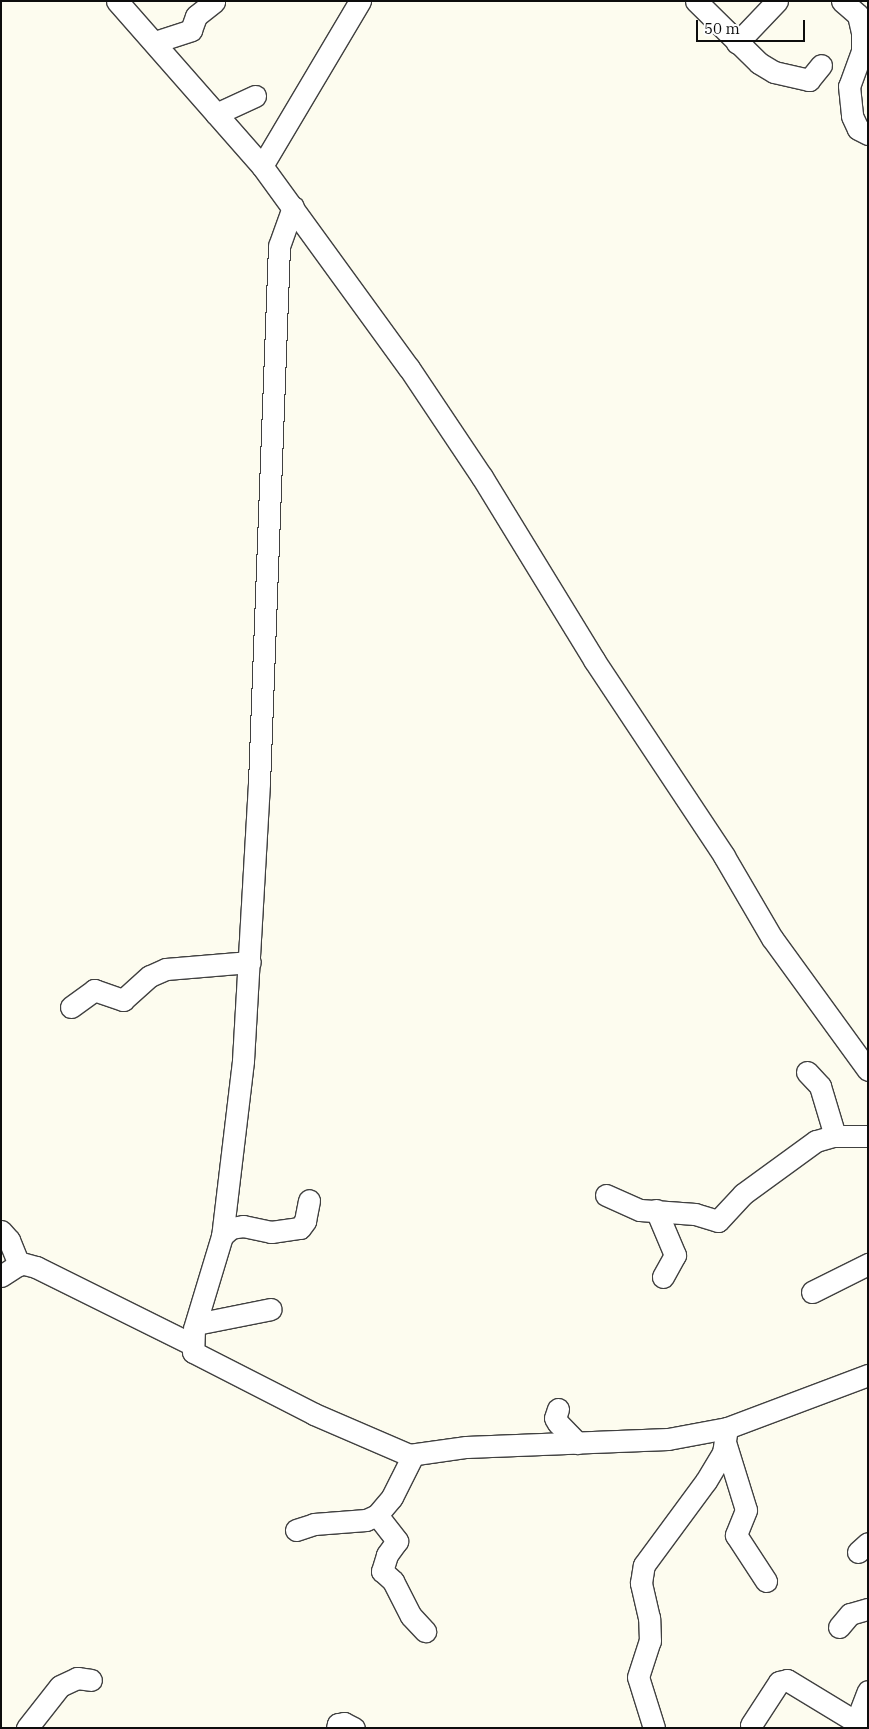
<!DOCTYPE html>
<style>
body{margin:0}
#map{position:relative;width:869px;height:1729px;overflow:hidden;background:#fdfcef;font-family:"IBM Plex Serif",serif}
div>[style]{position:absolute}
.roads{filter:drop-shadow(1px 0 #404040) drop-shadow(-1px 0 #404040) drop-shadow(0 1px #404040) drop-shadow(0 -1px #404040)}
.minor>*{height:21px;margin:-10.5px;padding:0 10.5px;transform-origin:10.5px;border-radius:10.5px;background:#fff}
span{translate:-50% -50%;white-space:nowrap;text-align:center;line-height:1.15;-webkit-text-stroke:5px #fff;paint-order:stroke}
.frame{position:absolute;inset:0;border:2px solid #0d0d0d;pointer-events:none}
.scale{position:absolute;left:696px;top:20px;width:109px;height:22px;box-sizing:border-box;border:2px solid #0d0d0d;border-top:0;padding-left:6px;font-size:15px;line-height:18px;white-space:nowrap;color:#0d0d0d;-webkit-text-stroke:4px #fff;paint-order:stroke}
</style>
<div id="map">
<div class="roads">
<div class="minor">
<div style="left:117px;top:1px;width:220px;rotate:48.7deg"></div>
<div style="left:262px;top:166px;width:250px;rotate:54deg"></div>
<div style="left:409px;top:368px;width:131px;rotate:56.2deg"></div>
<div style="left:482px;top:477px;width:215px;rotate:58.5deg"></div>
<div style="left:594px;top:660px;width:235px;rotate:56.4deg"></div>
<div style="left:724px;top:856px;width:95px;rotate:59.7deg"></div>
<div style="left:772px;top:938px;width:163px;rotate:54deg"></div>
<div style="left:696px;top:1px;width:88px;rotate:44.5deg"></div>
<div style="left:759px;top:63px;width:17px;rotate:31deg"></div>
<div style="left:774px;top:72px;width:36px;rotate:13deg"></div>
<div style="left:809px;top:80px;width:19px;rotate:-51deg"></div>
<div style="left:842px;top:1px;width:21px;rotate:41deg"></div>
<div style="left:858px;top:15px;width:18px;rotate:77deg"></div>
<div style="left:862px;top:33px;width:18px;rotate:90deg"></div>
<div style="left:862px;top:51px;width:37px;rotate:110deg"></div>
<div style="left:849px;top:86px;width:30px;rotate:84deg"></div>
<div style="left:852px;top:116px;width:14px;rotate:65deg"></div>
<div style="left:858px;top:129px;width:11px;rotate:27deg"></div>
<div style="left:155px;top:42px;width:38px;rotate:-18deg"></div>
<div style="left:191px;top:30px;width:15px;rotate:-70deg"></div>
<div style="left:196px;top:16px;width:23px;rotate:-38deg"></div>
<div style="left:737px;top:43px;width:58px;rotate:-46.4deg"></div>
<div style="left:216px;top:114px;width:43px;rotate:-24.8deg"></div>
<div style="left:262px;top:166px;width:192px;rotate:-59.3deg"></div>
<div style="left:293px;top:207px;width:41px;rotate:109.7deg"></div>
<div style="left:279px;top:246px;width:537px;rotate:92.13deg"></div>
<div style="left:259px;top:783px;width:278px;rotate:93.3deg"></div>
<div style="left:243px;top:1061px;width:176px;rotate:96.8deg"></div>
<div style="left:222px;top:1236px;width:97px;rotate:106.8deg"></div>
<div style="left:194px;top:1329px;width:23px;rotate:92deg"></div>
<div style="left:193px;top:1352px;width:136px;rotate:27.1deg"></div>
<div style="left:314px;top:1414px;width:103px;rotate:23.3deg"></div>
<div style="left:409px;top:1455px;width:58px;rotate:-8deg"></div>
<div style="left:466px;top:1447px;width:202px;rotate:-2.3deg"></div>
<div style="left:668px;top:1439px;width:60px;rotate:-10.6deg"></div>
<div style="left:727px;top:1428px;width:151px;rotate:-20.6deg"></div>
<div style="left:71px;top:1007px;width:29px;rotate:-36deg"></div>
<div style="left:94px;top:990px;width:31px;rotate:19deg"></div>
<div style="left:123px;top:1000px;width:36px;rotate:-42deg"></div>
<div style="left:150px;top:976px;width:17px;rotate:-24deg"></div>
<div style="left:166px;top:969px;width:84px;rotate:-4.8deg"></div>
<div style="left:807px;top:1072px;width:19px;rotate:47deg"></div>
<div style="left:820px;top:1086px;width:52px;rotate:73.3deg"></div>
<div style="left:606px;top:1195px;width:37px;rotate:24deg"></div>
<div style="left:640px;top:1210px;width:55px;rotate:4.2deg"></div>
<div style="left:695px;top:1214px;width:24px;rotate:17deg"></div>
<div style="left:718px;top:1221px;width:37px;rotate:-47deg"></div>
<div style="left:743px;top:1194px;width:90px;rotate:-36deg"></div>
<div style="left:816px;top:1141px;width:19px;rotate:-16deg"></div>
<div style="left:834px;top:1136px;width:34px"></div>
<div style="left:656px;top:1210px;width:49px;rotate:67.1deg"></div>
<div style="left:675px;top:1255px;width:25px;rotate:119deg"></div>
<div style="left:1px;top:1231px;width:12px;rotate:48deg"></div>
<div style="left:9px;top:1240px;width:27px;rotate:68deg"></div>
<div style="left:222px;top:1236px;width:12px;rotate:-42deg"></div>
<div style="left:231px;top:1228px;width:12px;rotate:-9deg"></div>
<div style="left:243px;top:1226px;width:29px;rotate:12deg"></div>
<div style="left:271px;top:1232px;width:29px;rotate:-8deg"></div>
<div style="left:300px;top:1228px;width:9px;rotate:-54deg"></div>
<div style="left:305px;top:1221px;width:21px;rotate:-79deg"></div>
<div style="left:1px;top:1276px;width:24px;rotate:-33deg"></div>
<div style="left:21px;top:1263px;width:16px;rotate:15deg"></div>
<div style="left:36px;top:1267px;width:173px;rotate:26.4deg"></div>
<div style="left:812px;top:1292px;width:63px;rotate:-26.6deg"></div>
<div style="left:196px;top:1324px;width:76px;rotate:-11.3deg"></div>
<div style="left:558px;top:1409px;width:9px;rotate:108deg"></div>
<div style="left:555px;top:1418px;width:6px;rotate:59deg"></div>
<div style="left:558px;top:1423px;width:28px;rotate:46deg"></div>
<div style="left:725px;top:1442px;width:71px;rotate:72.8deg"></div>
<div style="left:746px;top:1510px;width:27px;rotate:112deg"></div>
<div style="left:736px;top:1535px;width:55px;rotate:56.9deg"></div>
<div style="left:377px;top:1515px;width:33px;rotate:52deg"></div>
<div style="left:397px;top:1541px;width:17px;rotate:126deg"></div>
<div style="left:387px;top:1555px;width:17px;rotate:107deg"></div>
<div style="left:382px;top:1571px;width:15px;rotate:42deg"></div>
<div style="left:393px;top:1581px;width:39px;rotate:63deg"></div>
<div style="left:411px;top:1616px;width:21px;rotate:47deg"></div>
<div style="left:296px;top:1530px;width:19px;rotate:-18deg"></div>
<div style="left:314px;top:1524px;width:52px;rotate:-4.4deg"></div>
<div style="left:366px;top:1520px;width:12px;rotate:-24deg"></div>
<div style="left:377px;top:1515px;width:23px;rotate:-50deg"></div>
<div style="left:392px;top:1497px;width:47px;rotate:-63.4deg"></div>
<div style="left:858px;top:1552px;width:13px;rotate:-42deg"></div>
<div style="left:839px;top:1627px;width:17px;rotate:-50deg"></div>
<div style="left:850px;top:1614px;width:19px;rotate:-16deg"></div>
<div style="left:751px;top:1725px;width:51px;rotate:-56.9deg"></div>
<div style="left:779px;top:1682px;width:8px;rotate:-14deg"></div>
<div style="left:787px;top:1680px;width:81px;rotate:31.3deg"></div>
<div style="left:27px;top:1728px;width:53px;rotate:-51.8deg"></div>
<div style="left:60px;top:1686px;width:19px;rotate:-25deg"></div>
<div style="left:77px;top:1678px;width:14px;rotate:8deg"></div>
<div style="left:337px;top:1728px;width:4px;rotate:-76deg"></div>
<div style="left:338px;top:1724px;width:6px;rotate:-9deg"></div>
<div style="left:344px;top:1723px;width:11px;rotate:27deg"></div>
<div style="left:654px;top:1728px;width:53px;rotate:-107.4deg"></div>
<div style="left:638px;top:1677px;width:38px;rotate:-72deg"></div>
<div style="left:650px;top:1641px;width:23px;rotate:-92deg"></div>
<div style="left:649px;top:1618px;width:36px;rotate:-103deg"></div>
<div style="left:641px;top:1583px;width:18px;rotate:-81deg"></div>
<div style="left:644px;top:1565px;width:104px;rotate:-53.6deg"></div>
<div style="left:706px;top:1481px;width:33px;rotate:-59deg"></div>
<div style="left:723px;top:1453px;width:25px;rotate:-81deg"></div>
<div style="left:858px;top:1728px;width:6px;rotate:-108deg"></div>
<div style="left:856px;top:1722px;width:33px;rotate:-69deg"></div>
</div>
</div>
<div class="frame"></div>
<div class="scale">50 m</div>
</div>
